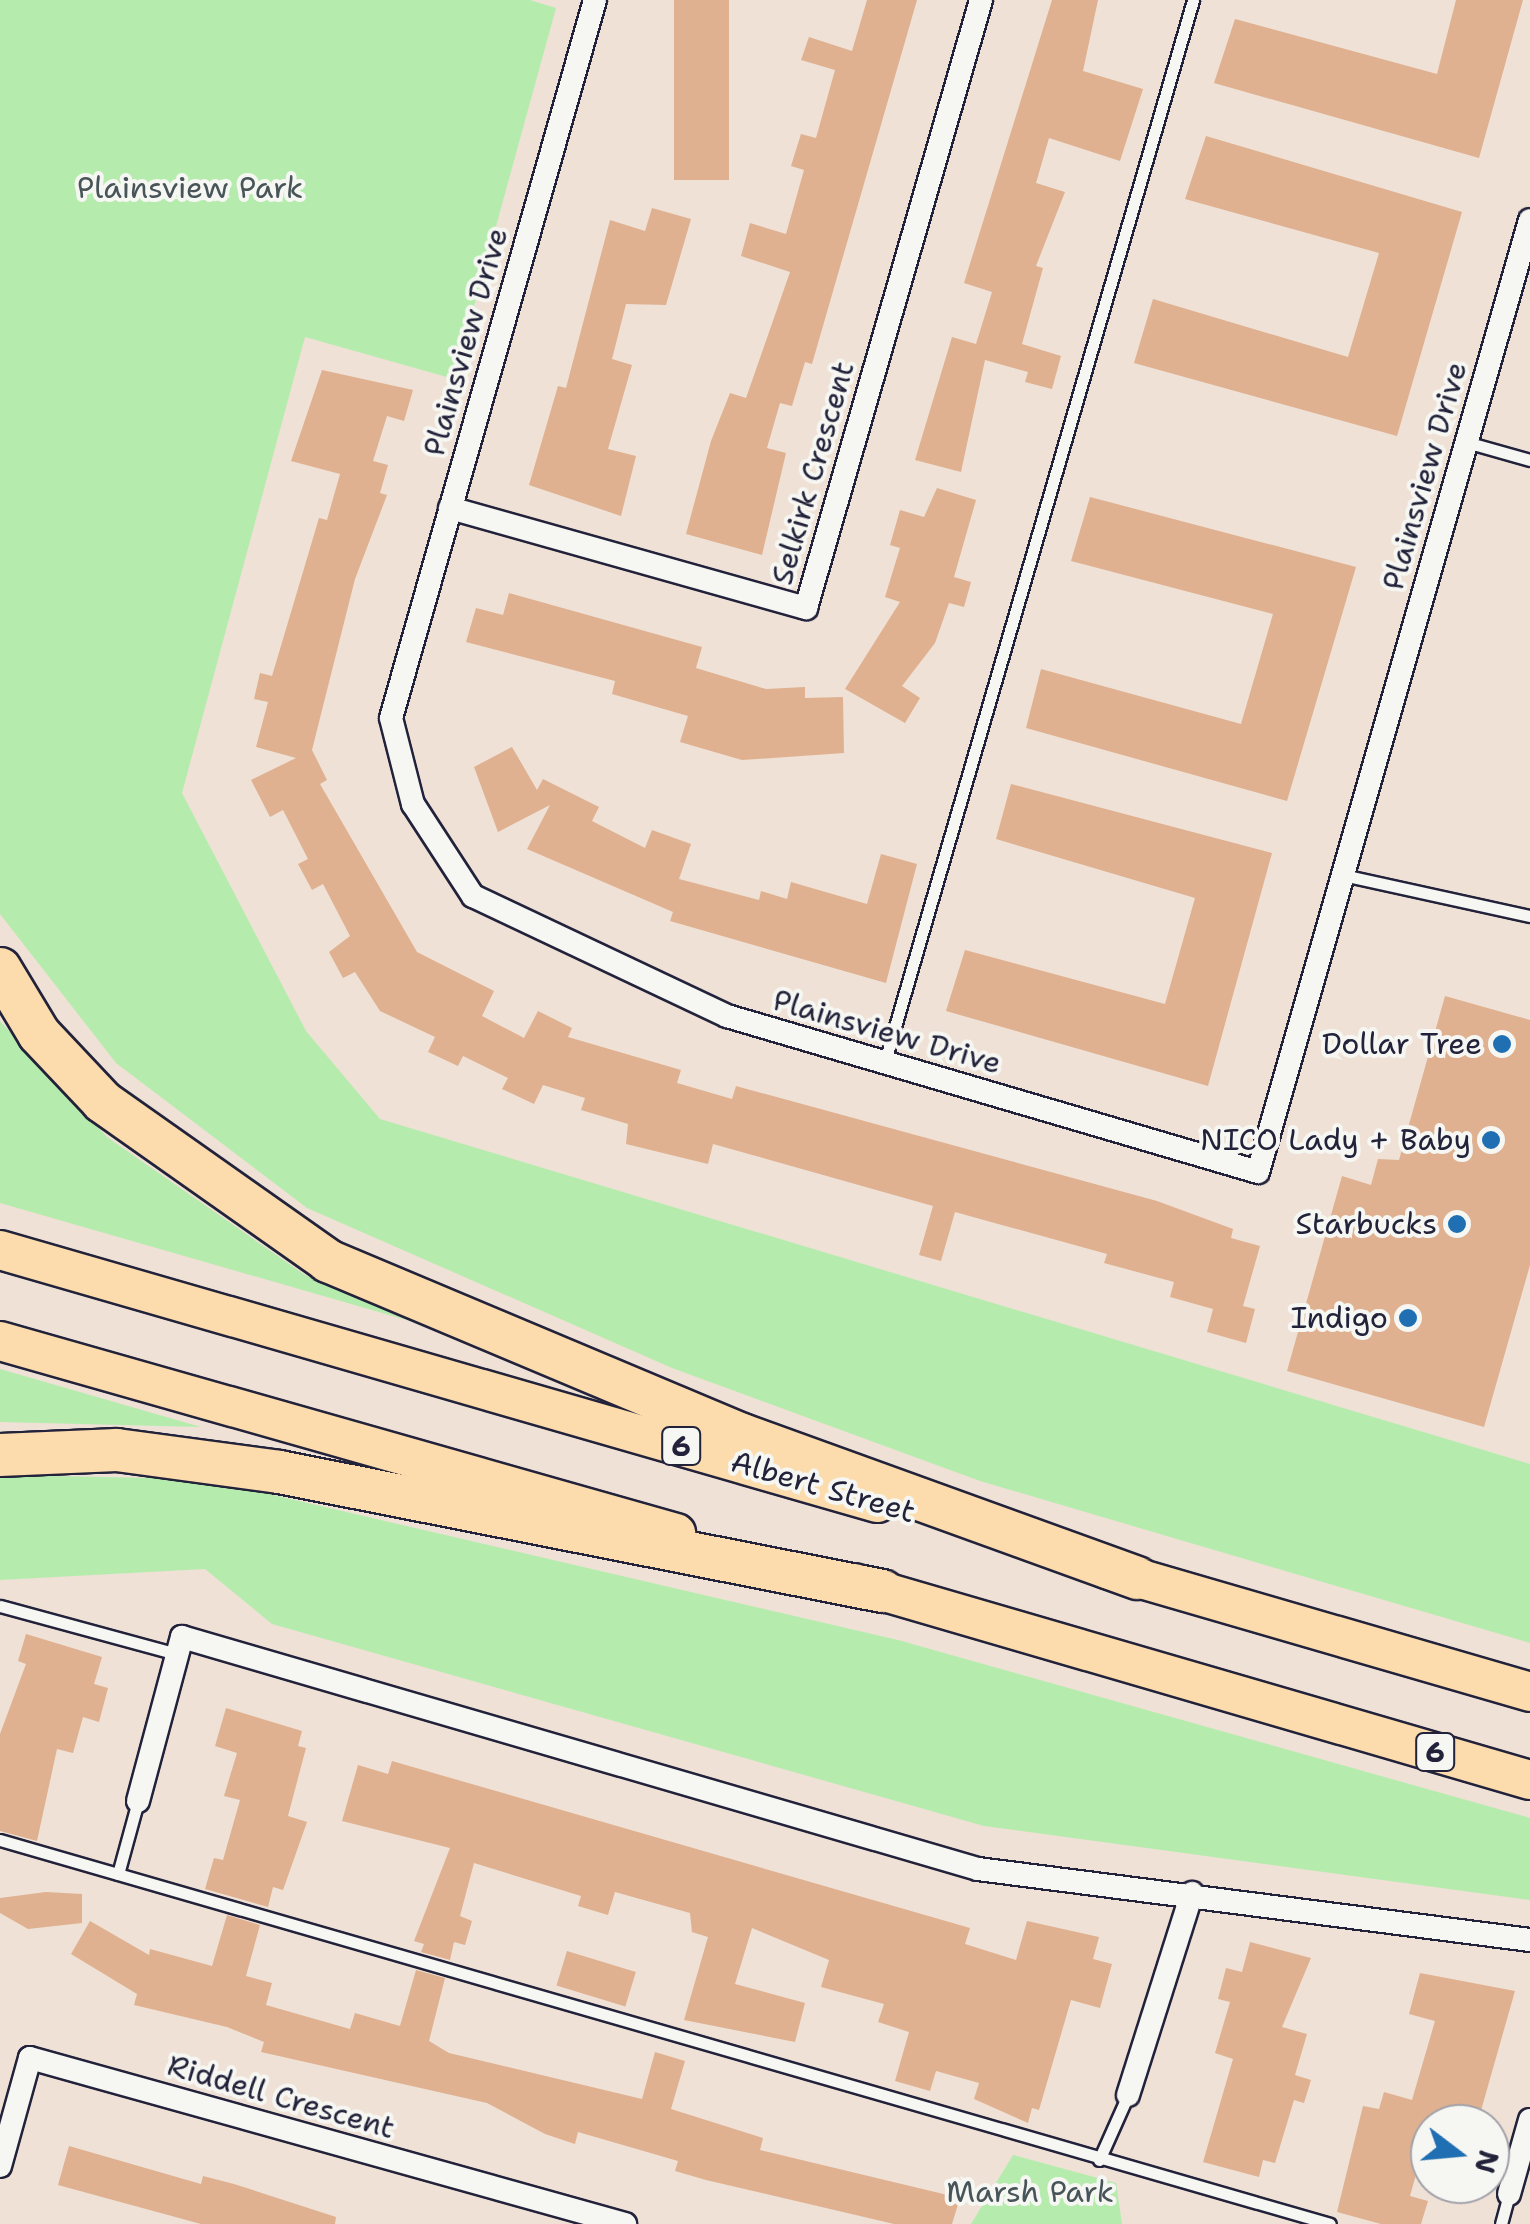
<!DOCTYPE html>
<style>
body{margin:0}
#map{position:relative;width:1530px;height:2224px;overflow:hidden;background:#efe1d5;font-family:"Shantell Sans",sans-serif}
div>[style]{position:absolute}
.green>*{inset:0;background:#b5ecae}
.building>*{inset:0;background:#dfb190;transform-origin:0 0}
.roads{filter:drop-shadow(2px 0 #22223b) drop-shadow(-2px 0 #22223b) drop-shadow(0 2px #22223b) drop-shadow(0 -2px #22223b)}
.lane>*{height:11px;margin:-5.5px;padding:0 5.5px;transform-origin:5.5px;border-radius:5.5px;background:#f6f6f2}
.street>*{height:22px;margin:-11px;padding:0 11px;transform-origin:11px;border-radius:11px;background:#f6f6f2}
.primary>*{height:38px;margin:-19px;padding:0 19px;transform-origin:19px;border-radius:19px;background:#fcdcac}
.highway>*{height:42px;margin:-21px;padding:0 21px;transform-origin:21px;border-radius:21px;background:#fcdcac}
.dots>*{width:28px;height:28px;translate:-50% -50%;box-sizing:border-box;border:5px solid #f6f6f2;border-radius:50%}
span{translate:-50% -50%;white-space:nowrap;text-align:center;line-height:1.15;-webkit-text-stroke:8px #f6f6f2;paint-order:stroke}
.shield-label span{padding:2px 8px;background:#f6f6f2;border:2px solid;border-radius:8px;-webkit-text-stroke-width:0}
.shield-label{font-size:28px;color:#22223b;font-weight:700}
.park-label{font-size:30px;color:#475458}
.street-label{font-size:30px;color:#22223b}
.poi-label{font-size:30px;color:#22223b}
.right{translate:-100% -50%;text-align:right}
.north{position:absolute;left:1410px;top:2104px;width:100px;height:100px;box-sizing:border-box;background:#f6f6f2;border:2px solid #a1a1a9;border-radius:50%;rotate:106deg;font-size:28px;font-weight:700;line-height:40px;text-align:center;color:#22223b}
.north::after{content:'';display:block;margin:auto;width:35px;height:45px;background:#1f6fb2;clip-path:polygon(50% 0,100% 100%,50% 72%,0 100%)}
</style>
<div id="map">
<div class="green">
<div style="clip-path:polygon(0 0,530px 0,556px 8px,454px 379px,305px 337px,182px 793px,306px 1031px,380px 1119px,1530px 1464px,1530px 1643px,980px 1481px,672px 1368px,307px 1208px,116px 1063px,0 914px)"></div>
<div style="clip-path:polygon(0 1021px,107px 1137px,305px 1275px,410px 1321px,0 1203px)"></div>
<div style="clip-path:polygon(0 1369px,201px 1427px,0 1422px)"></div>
<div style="clip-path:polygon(0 1475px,204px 1479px,898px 1640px,1530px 1818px,1530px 1900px,984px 1826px,272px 1624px,205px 1569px,0 1580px)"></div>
<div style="clip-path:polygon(1013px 2155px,1116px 2183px,1122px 2224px,971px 2224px)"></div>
</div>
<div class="building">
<div style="left:674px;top:0;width:55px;height:180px"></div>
<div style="clip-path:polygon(867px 0,917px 0,812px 364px,805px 362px,792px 406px,780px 403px,767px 448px,786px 453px,762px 555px,686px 534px,711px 441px,730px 393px,746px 398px,790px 272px,741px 256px,750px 223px,786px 234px,804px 170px,791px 166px,801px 134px,816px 138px,835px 70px,801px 60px,809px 37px,852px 51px)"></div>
<div style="clip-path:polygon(1052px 0,1098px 0,1083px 71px,1143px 89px,1120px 161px,1049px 138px,1036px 183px,1065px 192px,1036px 266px,1043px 268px,1022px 344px,1061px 356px,1052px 389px,1025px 382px,1028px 372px,985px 360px,961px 472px,915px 460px,952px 337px,976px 344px,992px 292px,964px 283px)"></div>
<div style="clip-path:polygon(1456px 0,1523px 0,1479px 158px,1214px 83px,1235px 19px,1437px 74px)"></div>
<div style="clip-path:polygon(1206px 136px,1462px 212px,1397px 436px,1134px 363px,1153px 299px,1348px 357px,1379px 253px,1185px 199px)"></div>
<div style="clip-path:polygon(652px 208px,691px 219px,666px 305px,626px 304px,612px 359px,632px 365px,608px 449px,636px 456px,621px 516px,529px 485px,558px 386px,566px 388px,610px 220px,645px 231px)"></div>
<div style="clip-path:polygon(322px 370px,413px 390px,404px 421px,387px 416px,373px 461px,388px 465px,380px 493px,387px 495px,355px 579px,312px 750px,327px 780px,320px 784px,417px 952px,494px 991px,482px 1016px,524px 1038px,538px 1011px,572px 1028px,568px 1037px,681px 1070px,677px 1083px,732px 1099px,736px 1086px,1157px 1201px,1233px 1229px,1231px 1238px,1260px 1246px,1243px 1306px,1255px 1309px,1246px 1343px,1207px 1332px,1213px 1309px,1170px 1297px,1174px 1282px,1104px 1263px,1107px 1254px,955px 1212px,941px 1261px,919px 1255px,933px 1206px,713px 1144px,708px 1164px,626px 1144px,628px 1124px,581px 1110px,585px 1098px,543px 1085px,534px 1104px,502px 1089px,508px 1078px,463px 1056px,458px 1066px,428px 1052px,435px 1037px,380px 1011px,355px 972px,343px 978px,329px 952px,350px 936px,323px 884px,312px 890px,298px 864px,308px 859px,283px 810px,270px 817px,251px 780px,296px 758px,256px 747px,268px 702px,254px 699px,260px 673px,272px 676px,319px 518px,327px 520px,340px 474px,291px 461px)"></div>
<div style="clip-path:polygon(937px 488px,976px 500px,954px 577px,971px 582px,964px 607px,949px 603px,935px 643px,902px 686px,920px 698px,905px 723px,845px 689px,900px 602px,885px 597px,900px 548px,890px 545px,900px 510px,924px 517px)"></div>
<div style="clip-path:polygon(1090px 497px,1356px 567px,1287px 801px,1026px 728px,1041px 669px,1241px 724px,1273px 614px,1071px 561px)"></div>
<div style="clip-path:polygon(509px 593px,702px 647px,696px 668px,766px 689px,805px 687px,805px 698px,843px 697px,844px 753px,742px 760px,680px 742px,688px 716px,612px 694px,615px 681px,466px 642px,476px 608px,503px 615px)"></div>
<div style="clip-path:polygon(512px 747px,537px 790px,543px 779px,599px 807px,592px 821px,645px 848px,652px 830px,691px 844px,679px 879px,759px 900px,761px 891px,787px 899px,791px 882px,867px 904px,881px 854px,917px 864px,886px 983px,670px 921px,673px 912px,527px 849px,550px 805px,498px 832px,474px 767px)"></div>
<div style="clip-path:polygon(1011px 784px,1272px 853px,1208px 1086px,946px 1011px,965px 950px,1165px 1004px,1195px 898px,996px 839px)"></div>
<div style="clip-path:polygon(1445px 996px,1530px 1020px,1530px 1265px,1484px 1427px,1287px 1371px,1342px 1176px,1371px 1185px,1378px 1159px,1399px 1160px)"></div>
<div style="clip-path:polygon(26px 1634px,102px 1657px,94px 1684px,108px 1688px,99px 1722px,83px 1717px,73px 1753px,57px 1749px,37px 1841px,0 1831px,0 1734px,26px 1664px,18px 1661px)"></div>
<div style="clip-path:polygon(226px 1708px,302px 1731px,298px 1746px,306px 1748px,288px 1816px,307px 1822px,283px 1890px,273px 1887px,268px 1907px,205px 1889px,214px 1858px,223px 1860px,240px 1800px,224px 1796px,237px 1753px,215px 1746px)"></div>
<div style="clip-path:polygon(392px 1761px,970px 1928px,965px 1944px,1016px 1960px,1027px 1921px,1099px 1937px,1093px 1959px,1112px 1964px,1100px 2008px,1071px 2000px,1039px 2110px,1032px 2108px,1028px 2123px,974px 2099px,979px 2083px,936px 2071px,930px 2091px,895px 2081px,909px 2032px,878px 2022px,884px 2004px,821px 1987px,829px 1960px,752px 1928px,735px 1984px,805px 2003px,795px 2042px,684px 2020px,708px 1937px,692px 1932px,690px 1913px,615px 1892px,608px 1915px,578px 1906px,581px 1896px,474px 1863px,460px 1916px,472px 1921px,465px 1945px,454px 1942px,450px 1960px,421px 1952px,424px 1944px,414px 1941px,450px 1848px,342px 1821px,358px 1765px,388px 1774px)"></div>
<div style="clip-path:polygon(46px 1892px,82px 1894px,82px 1923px,28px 1929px,0 1913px,0 1898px)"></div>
<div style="clip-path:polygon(227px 1915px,260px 1925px,246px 1976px,272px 1983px,266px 2005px,350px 2029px,355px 2013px,400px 2026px,416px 1970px,445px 1978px,429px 2041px,449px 2053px,642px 2099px,655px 2052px,685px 2061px,671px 2109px,763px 2138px,760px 2150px,960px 2198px,952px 2224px,894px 2224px,706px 2180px,675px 2171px,678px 2161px,578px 2132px,575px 2144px,545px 2134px,487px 2103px,261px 2052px,264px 2042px,227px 2027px,134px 2005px,137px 1994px,71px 1954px,90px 1921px,149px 1955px,150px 1949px,212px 1966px)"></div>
<div style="clip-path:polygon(1250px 1942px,1311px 1958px,1282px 2027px,1307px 2034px,1295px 2075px,1311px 2080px,1304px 2103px,1294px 2100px,1275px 2163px,1263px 2160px,1259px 2177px,1203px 2162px,1233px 2059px,1215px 2053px,1230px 2002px,1218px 1999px,1226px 1968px,1242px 1972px)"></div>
<div style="left:567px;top:1951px;width:72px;height:36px;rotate:17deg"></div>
<div style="clip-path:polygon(1420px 1973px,1515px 1991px,1480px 2114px,1454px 2106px,1449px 2124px,1430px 2124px,1410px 2196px,1428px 2201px,1421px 2224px,1381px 2224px,1337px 2212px,1363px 2106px,1379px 2109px,1384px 2092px,1412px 2100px,1435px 2021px,1409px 2014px)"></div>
<div style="clip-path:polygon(69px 2146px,201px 2184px,203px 2176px,234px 2184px,336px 2217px,335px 2224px,201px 2224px,58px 2185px)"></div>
</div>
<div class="roads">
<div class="lane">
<div style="left:1466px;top:442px;width:66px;rotate:15.7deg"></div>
<div style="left:1343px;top:875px;width:191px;rotate:12.4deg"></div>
<div style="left:885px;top:1061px;width:1105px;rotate:-73.81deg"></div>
<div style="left:0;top:1606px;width:183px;rotate:15.2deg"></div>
<div style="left:0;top:1840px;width:1384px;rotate:16.1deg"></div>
<div style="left:118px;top:1874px;width:76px;rotate:-74.7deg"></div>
<div style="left:1099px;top:2160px;width:71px;rotate:-66deg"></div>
<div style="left:1501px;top:2224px;width:31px;rotate:-75deg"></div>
</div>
<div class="street">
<div style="left:595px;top:0;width:746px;rotate:105.86deg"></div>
<div style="left:391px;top:718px;width:89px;rotate:75.7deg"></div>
<div style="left:413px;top:804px;width:110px;rotate:56.9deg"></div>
<div style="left:473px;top:896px;width:281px;rotate:25.3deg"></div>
<div style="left:727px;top:1016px;width:553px;rotate:16.37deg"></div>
<div style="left:1258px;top:1172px;width:990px;rotate:-74.05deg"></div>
<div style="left:450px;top:508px;width:370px;rotate:15.7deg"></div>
<div style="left:806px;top:608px;width:633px;rotate:-73.94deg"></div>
<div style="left:138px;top:1801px;width:170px;rotate:-75deg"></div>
<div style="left:182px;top:1637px;width:829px;rotate:16.25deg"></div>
<div style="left:978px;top:1869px;width:557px;rotate:7.33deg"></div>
<div style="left:1128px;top:2095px;width:212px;rotate:-72.4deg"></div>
<div style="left:0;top:2166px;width:112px;rotate:-74.5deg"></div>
<div style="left:30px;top:2058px;width:618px;rotate:15.59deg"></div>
<div style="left:1509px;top:2194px;width:77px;rotate:-74.2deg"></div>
</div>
<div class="primary">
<div style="left:0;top:1250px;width:913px;rotate:16.09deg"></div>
<div style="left:0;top:1341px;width:703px;rotate:15.86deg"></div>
<div style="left:1107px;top:1569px;width:441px;rotate:16.2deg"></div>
<div style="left:854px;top:1583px;width:704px;rotate:16.25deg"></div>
</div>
<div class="highway">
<div style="left:0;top:969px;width:76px;rotate:59deg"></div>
<div style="left:39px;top:1034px;width:93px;rotate:46.7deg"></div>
<div style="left:103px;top:1102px;width:276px;rotate:35.2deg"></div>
<div style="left:328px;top:1261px;width:449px;rotate:22.8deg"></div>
<div style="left:742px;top:1435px;width:420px;rotate:19.9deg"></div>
<div style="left:0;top:1455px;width:117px;rotate:-2.4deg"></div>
<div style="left:117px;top:1450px;width:163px;rotate:7.7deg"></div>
<div style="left:279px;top:1472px;width:615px;rotate:11.16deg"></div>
</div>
</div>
<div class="dots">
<div style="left:1502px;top:1044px;background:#1f6fb2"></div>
<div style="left:1491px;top:1140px;background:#1f6fb2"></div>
<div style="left:1457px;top:1224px;background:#1f6fb2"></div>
<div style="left:1408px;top:1318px;background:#1f6fb2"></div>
</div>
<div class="shield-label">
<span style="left:681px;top:1446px">6</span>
<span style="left:1435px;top:1752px">6</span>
</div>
<div class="park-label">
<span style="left:190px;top:188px">Plainsview Park</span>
<span style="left:1030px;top:2192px">Marsh Park</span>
</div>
<div class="street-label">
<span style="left:466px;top:342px;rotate:-74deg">Plainsview Drive</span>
<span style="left:813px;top:473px;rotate:-74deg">Selkirk Crescent</span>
<span style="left:1425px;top:476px;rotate:-74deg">Plainsview Drive</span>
<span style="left:887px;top:1032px;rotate:16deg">Plainsview Drive</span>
<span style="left:823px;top:1487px;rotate:16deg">Albert Street</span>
<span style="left:281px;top:2097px;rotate:16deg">Riddell Crescent</span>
</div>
<div class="poi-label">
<span class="right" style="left:1482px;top:1044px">Dollar Tree</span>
<span class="right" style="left:1471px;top:1140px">NICO Lady + Baby</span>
<span class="right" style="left:1437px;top:1224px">Starbucks</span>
<span class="right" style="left:1388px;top:1318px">Indigo</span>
</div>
<div class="north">N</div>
</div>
